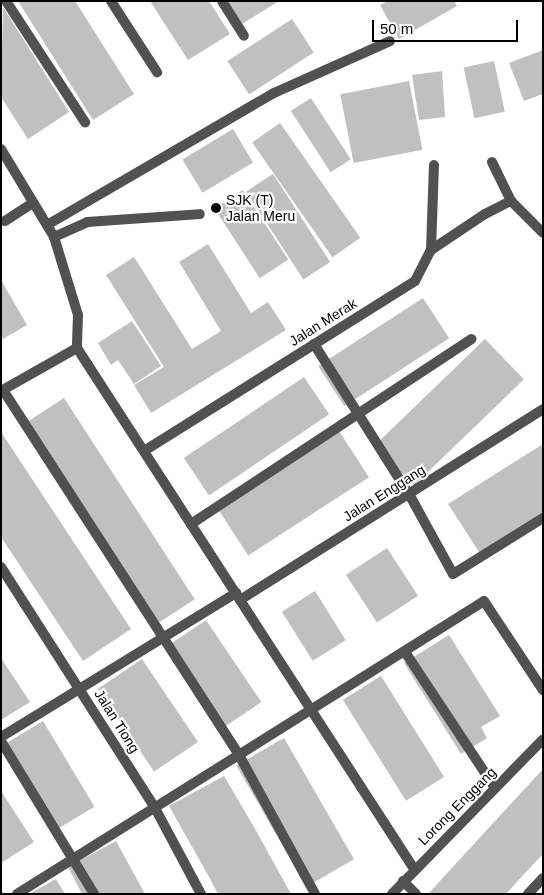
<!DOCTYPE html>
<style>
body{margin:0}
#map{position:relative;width:544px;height:895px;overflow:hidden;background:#fff;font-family:Arial,sans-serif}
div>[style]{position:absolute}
.building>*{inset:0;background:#c0c0c0;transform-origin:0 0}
.lane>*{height:10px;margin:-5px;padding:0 5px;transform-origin:5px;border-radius:5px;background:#515151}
.street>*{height:10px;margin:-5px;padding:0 5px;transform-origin:5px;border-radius:5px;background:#515151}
.dots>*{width:14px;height:14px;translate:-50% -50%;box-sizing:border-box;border:2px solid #fff;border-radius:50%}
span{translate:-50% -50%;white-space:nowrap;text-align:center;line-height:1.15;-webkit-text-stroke:4.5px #fff;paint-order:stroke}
.poi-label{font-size:14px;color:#000}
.left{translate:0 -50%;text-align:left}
.street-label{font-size:14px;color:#000}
.frame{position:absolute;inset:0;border:2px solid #000;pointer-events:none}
.scale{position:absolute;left:372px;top:20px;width:146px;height:22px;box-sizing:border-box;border:2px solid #000;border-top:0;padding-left:6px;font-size:15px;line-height:18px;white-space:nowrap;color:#000;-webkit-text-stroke:4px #fff;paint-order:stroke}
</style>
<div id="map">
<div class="building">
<div style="clip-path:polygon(18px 1px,75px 1px,134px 94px,93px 120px)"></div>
<div style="clip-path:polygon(150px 1px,209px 1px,230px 34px,188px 60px)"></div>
<div style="clip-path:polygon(228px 1px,279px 1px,242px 24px)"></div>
<div style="clip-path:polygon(388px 1px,454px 1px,457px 6px,399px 39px,380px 5px)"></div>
<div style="clip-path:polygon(3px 7px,69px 112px,28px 139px,1px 97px)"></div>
<div style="left:292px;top:19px;width:40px;height:77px;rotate:57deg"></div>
<div style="clip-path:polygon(543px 50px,543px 94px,524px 101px,509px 63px)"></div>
<div style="left:494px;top:61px;width:52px;height:31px;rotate:78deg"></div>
<div style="clip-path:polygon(442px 71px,445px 117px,419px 120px,412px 75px)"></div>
<div style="left:409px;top:81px;width:70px;height:70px;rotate:79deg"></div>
<div style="left:311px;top:98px;width:73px;height:24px;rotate:57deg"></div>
<div style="left:280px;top:123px;width:140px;height:34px;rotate:55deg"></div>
<div style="left:233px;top:129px;width:39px;height:59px;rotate:59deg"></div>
<div style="left:273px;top:174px;width:105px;height:32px;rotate:57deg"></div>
<div style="left:243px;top:190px;width:83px;height:34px;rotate:57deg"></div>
<div style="clip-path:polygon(208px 244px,251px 313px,268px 302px,286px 330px,151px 413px,134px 385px,164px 367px,106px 275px,134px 257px,192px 349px,221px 331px,179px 262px)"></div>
<div style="clip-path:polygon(1px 280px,27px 325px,1px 340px)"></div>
<div style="left:423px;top:298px;width:48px;height:125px;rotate:57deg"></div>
<div style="clip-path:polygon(132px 321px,161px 366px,134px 384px,118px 360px,111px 365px,98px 343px)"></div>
<div style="left:485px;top:339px;width:56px;height:153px;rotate:46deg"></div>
<div style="left:304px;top:377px;width:45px;height:145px;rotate:56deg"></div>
<div style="left:64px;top:398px;width:240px;height:49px;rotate:57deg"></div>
<div style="left:339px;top:431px;width:55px;height:144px;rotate:57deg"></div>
<div style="clip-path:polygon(1px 432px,131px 629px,83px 661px,1px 537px)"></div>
<div style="clip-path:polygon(543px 444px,543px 515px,481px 555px,448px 504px)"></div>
<div style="left:387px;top:548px;width:57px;height:49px;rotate:57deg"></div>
<div style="left:315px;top:591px;width:58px;height:39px;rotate:58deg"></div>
<div style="left:206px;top:620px;width:99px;height:46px;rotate:56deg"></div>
<div style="clip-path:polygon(449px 635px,500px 716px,481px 727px,487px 738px,461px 754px,404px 663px)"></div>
<div style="clip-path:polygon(1px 658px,30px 702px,1px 720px)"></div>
<div style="left:142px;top:659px;width:100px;height:53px;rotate:56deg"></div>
<div style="left:381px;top:676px;width:119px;height:45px;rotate:58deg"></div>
<div style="left:43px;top:721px;width:100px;height:43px;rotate:59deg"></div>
<div style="left:284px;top:738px;width:140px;height:55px;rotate:60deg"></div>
<div style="clip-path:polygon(543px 769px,543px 854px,524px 874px,506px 894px,428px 894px)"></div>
<div style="clip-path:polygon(224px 776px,254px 827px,291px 894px,218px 894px,208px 875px,169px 806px)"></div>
<div style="clip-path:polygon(1px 791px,34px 842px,1px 863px)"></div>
<div style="clip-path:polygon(116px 841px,145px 894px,82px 894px,68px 867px)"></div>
<div style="clip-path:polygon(56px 879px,65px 894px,29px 894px)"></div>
</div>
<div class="lane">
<div style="left:6px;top:1px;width:145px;rotate:56.9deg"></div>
<div style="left:222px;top:1px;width:41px;rotate:57.8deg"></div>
<div style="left:5px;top:221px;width:33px;rotate:-33deg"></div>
<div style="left:47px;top:225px;width:263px;rotate:-30.2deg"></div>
<div style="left:274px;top:93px;width:127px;rotate:-24.1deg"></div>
<div style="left:54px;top:237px;width:36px;rotate:-24deg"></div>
<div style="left:87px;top:222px;width:113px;rotate:-4deg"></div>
<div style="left:314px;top:344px;width:178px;rotate:57.7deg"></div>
<div style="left:3px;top:390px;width:435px;rotate:57.1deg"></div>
<div style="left:239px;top:755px;width:158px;rotate:61.3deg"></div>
<div style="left:191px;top:524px;width:336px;rotate:-33.4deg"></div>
<div style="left:453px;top:574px;width:106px;rotate:-31.9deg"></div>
<div style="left:405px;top:652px;width:163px;rotate:56.5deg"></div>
<div style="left:1px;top:737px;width:276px;rotate:-31.5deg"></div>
<div style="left:1px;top:741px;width:179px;rotate:58.7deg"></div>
<div style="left:403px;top:881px;width:18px;rotate:45deg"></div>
<div style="left:17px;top:894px;width:551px;rotate:-32.1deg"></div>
<div style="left:528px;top:894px;width:22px;rotate:-47deg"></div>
</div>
<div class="street">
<div style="left:111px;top:1px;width:85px;rotate:57.1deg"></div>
<div style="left:1px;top:149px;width:103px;rotate:58.9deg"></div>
<div style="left:54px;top:237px;width:82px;rotate:72.9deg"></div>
<div style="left:78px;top:315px;width:33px;rotate:92deg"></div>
<div style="left:77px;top:348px;width:620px;rotate:57.1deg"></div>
<div style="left:492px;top:162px;width:43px;rotate:64deg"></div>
<div style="left:431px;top:250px;width:65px;rotate:-33.7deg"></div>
<div style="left:485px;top:214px;width:29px;rotate:-27deg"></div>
<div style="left:511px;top:201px;width:45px;rotate:45deg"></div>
<div style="left:1px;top:391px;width:87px;rotate:-29.5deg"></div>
<div style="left:144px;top:451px;width:320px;rotate:-32.1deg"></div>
<div style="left:415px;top:281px;width:35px;rotate:-63deg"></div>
<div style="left:431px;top:250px;width:85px;rotate:-88deg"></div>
<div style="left:409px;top:494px;width:91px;rotate:61.2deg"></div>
<div style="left:1px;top:567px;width:286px;rotate:57.4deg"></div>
<div style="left:155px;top:808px;width:98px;rotate:61.9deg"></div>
<div style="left:240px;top:600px;width:358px;rotate:-32.2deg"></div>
<div style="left:484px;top:601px;width:107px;rotate:56.5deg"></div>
<div style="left:392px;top:894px;width:216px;rotate:-45.7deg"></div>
</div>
<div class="dots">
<div style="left:216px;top:208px;background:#000"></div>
</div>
<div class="poi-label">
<span class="left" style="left:226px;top:208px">SJK (T)<br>Jalan Meru</span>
</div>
<div class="street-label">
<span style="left:323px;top:322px;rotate:-32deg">Jalan Merak</span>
<span style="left:384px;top:493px;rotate:-32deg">Jalan Enggang</span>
<span style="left:117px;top:721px;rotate:58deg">Jalan Tiong</span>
<span style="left:457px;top:806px;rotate:-45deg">Lorong Enggang</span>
</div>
<div class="frame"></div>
<div class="scale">50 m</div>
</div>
